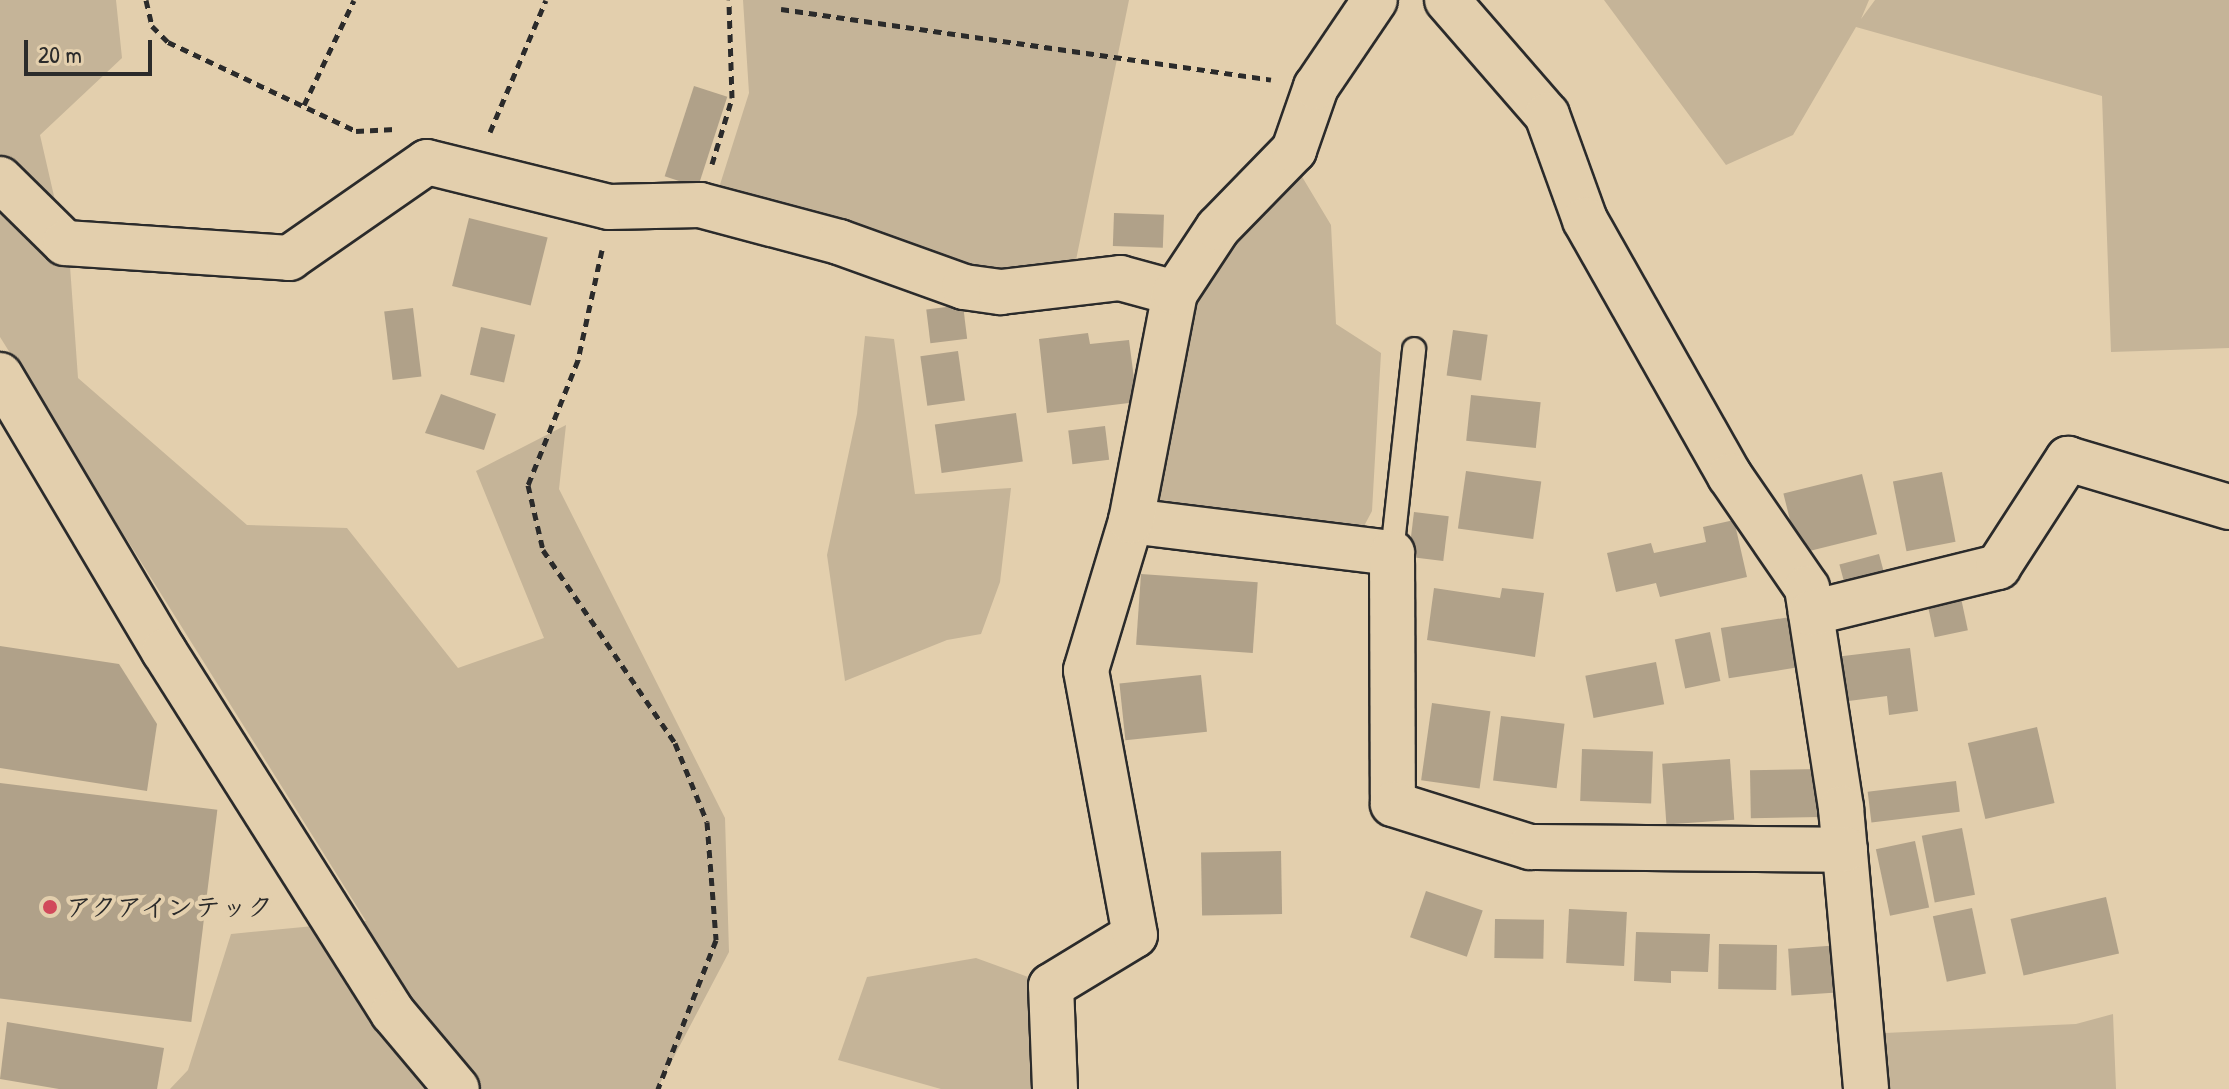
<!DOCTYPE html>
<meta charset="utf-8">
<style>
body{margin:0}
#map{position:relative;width:2229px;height:1089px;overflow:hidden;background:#e3cfad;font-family:"Patrick Hand","Klee One",sans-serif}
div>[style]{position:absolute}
.green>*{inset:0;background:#c5b498}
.building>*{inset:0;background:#b0a189;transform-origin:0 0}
.path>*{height:5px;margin-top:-2.5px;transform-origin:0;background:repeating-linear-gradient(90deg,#2b2b2b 0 8px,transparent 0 14px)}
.roads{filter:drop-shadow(2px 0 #2b2b2b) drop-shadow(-2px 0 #2b2b2b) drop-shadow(0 2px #2b2b2b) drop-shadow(0 -2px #2b2b2b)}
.lane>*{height:22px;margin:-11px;padding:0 11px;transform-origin:11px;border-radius:11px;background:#e3cfad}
.street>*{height:44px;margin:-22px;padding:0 22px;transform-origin:22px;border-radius:22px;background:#e3cfad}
.secondary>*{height:44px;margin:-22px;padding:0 22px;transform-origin:22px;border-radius:22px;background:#e3cfad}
.dots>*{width:22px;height:22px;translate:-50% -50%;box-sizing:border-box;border:4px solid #e3cfad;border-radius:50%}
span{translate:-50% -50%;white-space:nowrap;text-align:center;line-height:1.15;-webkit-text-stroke:8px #e3cfad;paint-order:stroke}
.poi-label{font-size:26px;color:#2b2b2b;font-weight:700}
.left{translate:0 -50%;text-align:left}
.scale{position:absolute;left:24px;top:40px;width:128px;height:36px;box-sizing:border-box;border:4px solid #2b2b2b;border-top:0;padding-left:10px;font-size:24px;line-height:28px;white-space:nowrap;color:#2b2b2b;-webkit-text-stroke:6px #e3cfad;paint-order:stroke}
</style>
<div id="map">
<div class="green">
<div style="clip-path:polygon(0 0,116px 0,122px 58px,40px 135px,70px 266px,78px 378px,247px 525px,347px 528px,458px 668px,544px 638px,476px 471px,566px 425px,559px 489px,725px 818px,729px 952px,657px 1089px,170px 1089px,188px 1070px,231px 934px,366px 921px,0 337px)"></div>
<div style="clip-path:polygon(743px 0,1129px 0,1075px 265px,973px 279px,717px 194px,749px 93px)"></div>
<div style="clip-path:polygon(1604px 0,1869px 0,1861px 19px,1875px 0,2229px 0,2229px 348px,2111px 352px,2102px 96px,1856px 27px,1793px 135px,1726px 165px)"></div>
<div style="clip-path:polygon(1298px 170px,1331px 225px,1336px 324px,1381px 353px,1372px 511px,1363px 528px,1151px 504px,1201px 282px,1254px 210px)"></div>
<div style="clip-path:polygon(865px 336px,894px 339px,915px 494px,1011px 488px,1000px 582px,981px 634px,947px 640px,845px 681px,827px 555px,857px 414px)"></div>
<div style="clip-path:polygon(976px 958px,1028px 977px,1034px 1089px,941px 1089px,838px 1060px,867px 977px)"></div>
<div style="clip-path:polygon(2113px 1014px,2116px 1089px,1885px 1089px,1885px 1033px,2076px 1024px)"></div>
</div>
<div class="building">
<div style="left:694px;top:86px;width:35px;height:95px;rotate:18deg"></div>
<div style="left:1114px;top:213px;width:50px;height:33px;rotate:2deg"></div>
<div style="left:469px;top:218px;width:81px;height:70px;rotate:14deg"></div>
<div style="left:963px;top:305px;width:34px;height:37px;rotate:83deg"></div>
<div style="left:413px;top:308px;width:69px;height:29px;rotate:83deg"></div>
<div style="left:481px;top:327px;width:35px;height:49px;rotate:13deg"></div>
<div style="left:1453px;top:330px;width:35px;height:46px;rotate:8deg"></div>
<div style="clip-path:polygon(1088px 333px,1090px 344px,1129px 340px,1137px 402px,1047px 413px,1039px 339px)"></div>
<div style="left:958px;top:351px;width:50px;height:38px;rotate:82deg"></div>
<div style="clip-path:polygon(441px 394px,496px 414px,484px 450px,425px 433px)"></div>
<div style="left:1471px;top:395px;width:70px;height:46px;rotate:6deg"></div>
<div style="left:1016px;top:413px;width:49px;height:82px;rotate:82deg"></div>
<div style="left:1105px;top:426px;width:34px;height:37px;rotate:83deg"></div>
<div style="left:1466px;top:471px;width:76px;height:58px;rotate:8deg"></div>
<div style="left:1942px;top:472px;width:71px;height:50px;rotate:79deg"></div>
<div style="left:1862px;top:474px;width:62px;height:81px;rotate:76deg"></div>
<div style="left:1414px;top:512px;width:35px;height:45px;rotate:7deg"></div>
<div style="clip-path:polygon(1734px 520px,1747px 577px,1660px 597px,1656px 583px,1616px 592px,1607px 553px,1651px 543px,1654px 553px,1706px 542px,1703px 527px)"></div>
<div style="left:1879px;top:554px;width:30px;height:41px;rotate:75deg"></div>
<div style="left:1141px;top:574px;width:117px;height:71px;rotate:4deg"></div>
<div style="clip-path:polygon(1434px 588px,1500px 598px,1502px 588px,1544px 593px,1535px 657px,1427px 640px)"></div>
<div style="left:1961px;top:598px;width:33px;height:34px;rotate:78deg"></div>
<div style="left:1790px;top:617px;width:51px;height:70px;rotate:81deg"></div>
<div style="left:1710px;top:632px;width:50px;height:36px;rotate:78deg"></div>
<div style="clip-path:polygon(0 646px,119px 664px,157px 724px,147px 791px,0 768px)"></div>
<div style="clip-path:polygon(1910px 648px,1918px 711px,1889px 715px,1887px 696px,1841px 702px,1835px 657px)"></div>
<div style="left:1656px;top:662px;width:43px;height:72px;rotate:79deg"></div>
<div style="left:1201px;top:675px;width:57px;height:82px;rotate:84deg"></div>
<div style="left:1432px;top:703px;width:59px;height:78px;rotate:8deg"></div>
<div style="left:1501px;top:716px;width:64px;height:65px;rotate:7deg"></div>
<div style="left:2037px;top:727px;width:78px;height:71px;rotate:77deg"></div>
<div style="left:1582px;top:749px;width:71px;height:52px;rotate:2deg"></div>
<div style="left:1730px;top:759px;width:61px;height:68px;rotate:86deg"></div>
<div style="left:1819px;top:769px;width:48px;height:69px;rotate:89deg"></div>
<div style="left:1956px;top:781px;width:31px;height:89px;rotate:83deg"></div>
<div style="left:0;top:783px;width:219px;height:214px;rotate:7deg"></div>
<div style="left:1962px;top:828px;width:68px;height:41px;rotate:79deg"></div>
<div style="left:1915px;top:841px;width:68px;height:40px;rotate:78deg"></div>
<div style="left:1281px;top:851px;width:63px;height:80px;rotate:89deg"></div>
<div style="left:1426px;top:891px;width:60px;height:49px;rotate:19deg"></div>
<div style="left:2106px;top:897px;width:58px;height:98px;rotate:77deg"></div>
<div style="left:1972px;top:908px;width:67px;height:40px;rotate:78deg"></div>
<div style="left:1569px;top:909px;width:58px;height:54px;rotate:3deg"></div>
<div style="left:1495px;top:919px;width:49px;height:39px;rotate:1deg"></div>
<div style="clip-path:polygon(1636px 932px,1710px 934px,1708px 972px,1671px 971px,1671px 983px,1634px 981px)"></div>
<div style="left:1719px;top:944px;width:58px;height:45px;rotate:1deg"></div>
<div style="left:1841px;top:945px;width:47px;height:53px;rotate:86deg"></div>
<div style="clip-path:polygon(7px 1022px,164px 1048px,157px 1089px,59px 1089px,0 1079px)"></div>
</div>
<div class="path">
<div style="left:146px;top:0;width:27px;rotate:77deg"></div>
<div style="left:152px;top:26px;width:23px;rotate:45deg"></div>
<div style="left:168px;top:42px;width:208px;rotate:25.3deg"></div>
<div style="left:356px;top:131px;width:39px;rotate:-3deg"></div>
<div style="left:781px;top:9px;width:495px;rotate:8.2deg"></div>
<div style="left:304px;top:105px;width:116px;rotate:-64.5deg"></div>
<div style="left:490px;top:132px;width:143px;rotate:-67deg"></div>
<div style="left:712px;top:164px;width:69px;rotate:-73.1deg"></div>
<div style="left:732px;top:98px;width:98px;rotate:-91.8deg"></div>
<div style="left:602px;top:250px;width:113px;rotate:102.3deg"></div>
<div style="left:578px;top:360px;width:135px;rotate:111.8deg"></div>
<div style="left:528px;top:485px;width:67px;rotate:77deg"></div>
<div style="left:543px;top:550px;width:234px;rotate:55.6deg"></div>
<div style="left:675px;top:743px;width:85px;rotate:67.9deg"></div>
<div style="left:707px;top:822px;width:118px;rotate:85.6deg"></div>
<div style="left:716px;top:940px;width:160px;rotate:111.3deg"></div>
</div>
<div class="roads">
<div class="lane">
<div style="left:1392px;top:553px;width:205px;rotate:-83.8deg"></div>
</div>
<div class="street">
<div style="left:1447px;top:0;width:152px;rotate:49deg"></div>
<div style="left:1547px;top:115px;width:112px;rotate:70.1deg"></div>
<div style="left:1585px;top:220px;width:294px;rotate:60.5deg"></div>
<div style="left:1730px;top:476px;width:136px;rotate:55.5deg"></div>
<div style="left:1807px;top:588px;width:223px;rotate:81.2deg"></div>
<div style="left:1841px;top:808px;width:282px;rotate:84.9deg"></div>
<div style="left:0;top:179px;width:91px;rotate:44.6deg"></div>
<div style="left:65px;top:243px;width:225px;rotate:3.8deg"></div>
<div style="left:289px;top:258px;width:168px;rotate:-34.8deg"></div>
<div style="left:427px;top:162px;width:187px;rotate:13.9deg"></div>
<div style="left:609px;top:207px;width:91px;rotate:-1.3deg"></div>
<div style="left:700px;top:205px;width:144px;rotate:14.9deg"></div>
<div style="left:839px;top:242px;width:133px;rotate:19.8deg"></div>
<div style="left:964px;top:287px;width:37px;rotate:8deg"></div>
<div style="left:1001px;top:292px;width:120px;rotate:-6.7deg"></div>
<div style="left:1120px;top:278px;width:57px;rotate:15.3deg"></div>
<div style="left:1131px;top:521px;width:263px;rotate:7deg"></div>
<div style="left:1392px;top:553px;width:251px;rotate:89.8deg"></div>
<div style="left:1393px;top:804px;width:144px;rotate:17.4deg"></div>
<div style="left:1530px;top:847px;width:315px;rotate:0.5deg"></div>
<div style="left:1811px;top:613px;width:193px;rotate:-13.8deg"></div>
<div style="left:1998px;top:567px;width:129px;rotate:-57.1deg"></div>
<div style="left:2068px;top:459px;width:168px;rotate:16.6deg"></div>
<div style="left:1055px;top:1089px;width:103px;rotate:-92.2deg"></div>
<div style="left:1051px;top:986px;width:98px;rotate:-31.3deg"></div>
<div style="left:1135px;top:935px;width:269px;rotate:-100.5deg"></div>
<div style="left:1086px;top:670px;width:156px;rotate:-73.2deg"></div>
<div style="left:1131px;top:521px;width:232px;rotate:-79.1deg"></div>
<div style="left:1175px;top:293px;width:78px;rotate:-56.5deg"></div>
<div style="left:1218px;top:228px;width:109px;rotate:-45.7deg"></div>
<div style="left:1294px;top:150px;width:67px;rotate:-70.8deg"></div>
<div style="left:1316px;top:87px;width:105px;rotate:-55.9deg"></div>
</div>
<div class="secondary">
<div style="left:0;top:375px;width:321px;rotate:59.3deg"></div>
<div style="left:164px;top:651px;width:428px;rotate:57.7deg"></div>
<div style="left:393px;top:1013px;width:99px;rotate:49.9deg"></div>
</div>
</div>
<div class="dots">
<div style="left:50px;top:907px;background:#d1495b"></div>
</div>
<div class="poi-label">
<span class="left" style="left:66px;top:907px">アクアインテック</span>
</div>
<div class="scale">20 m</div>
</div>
